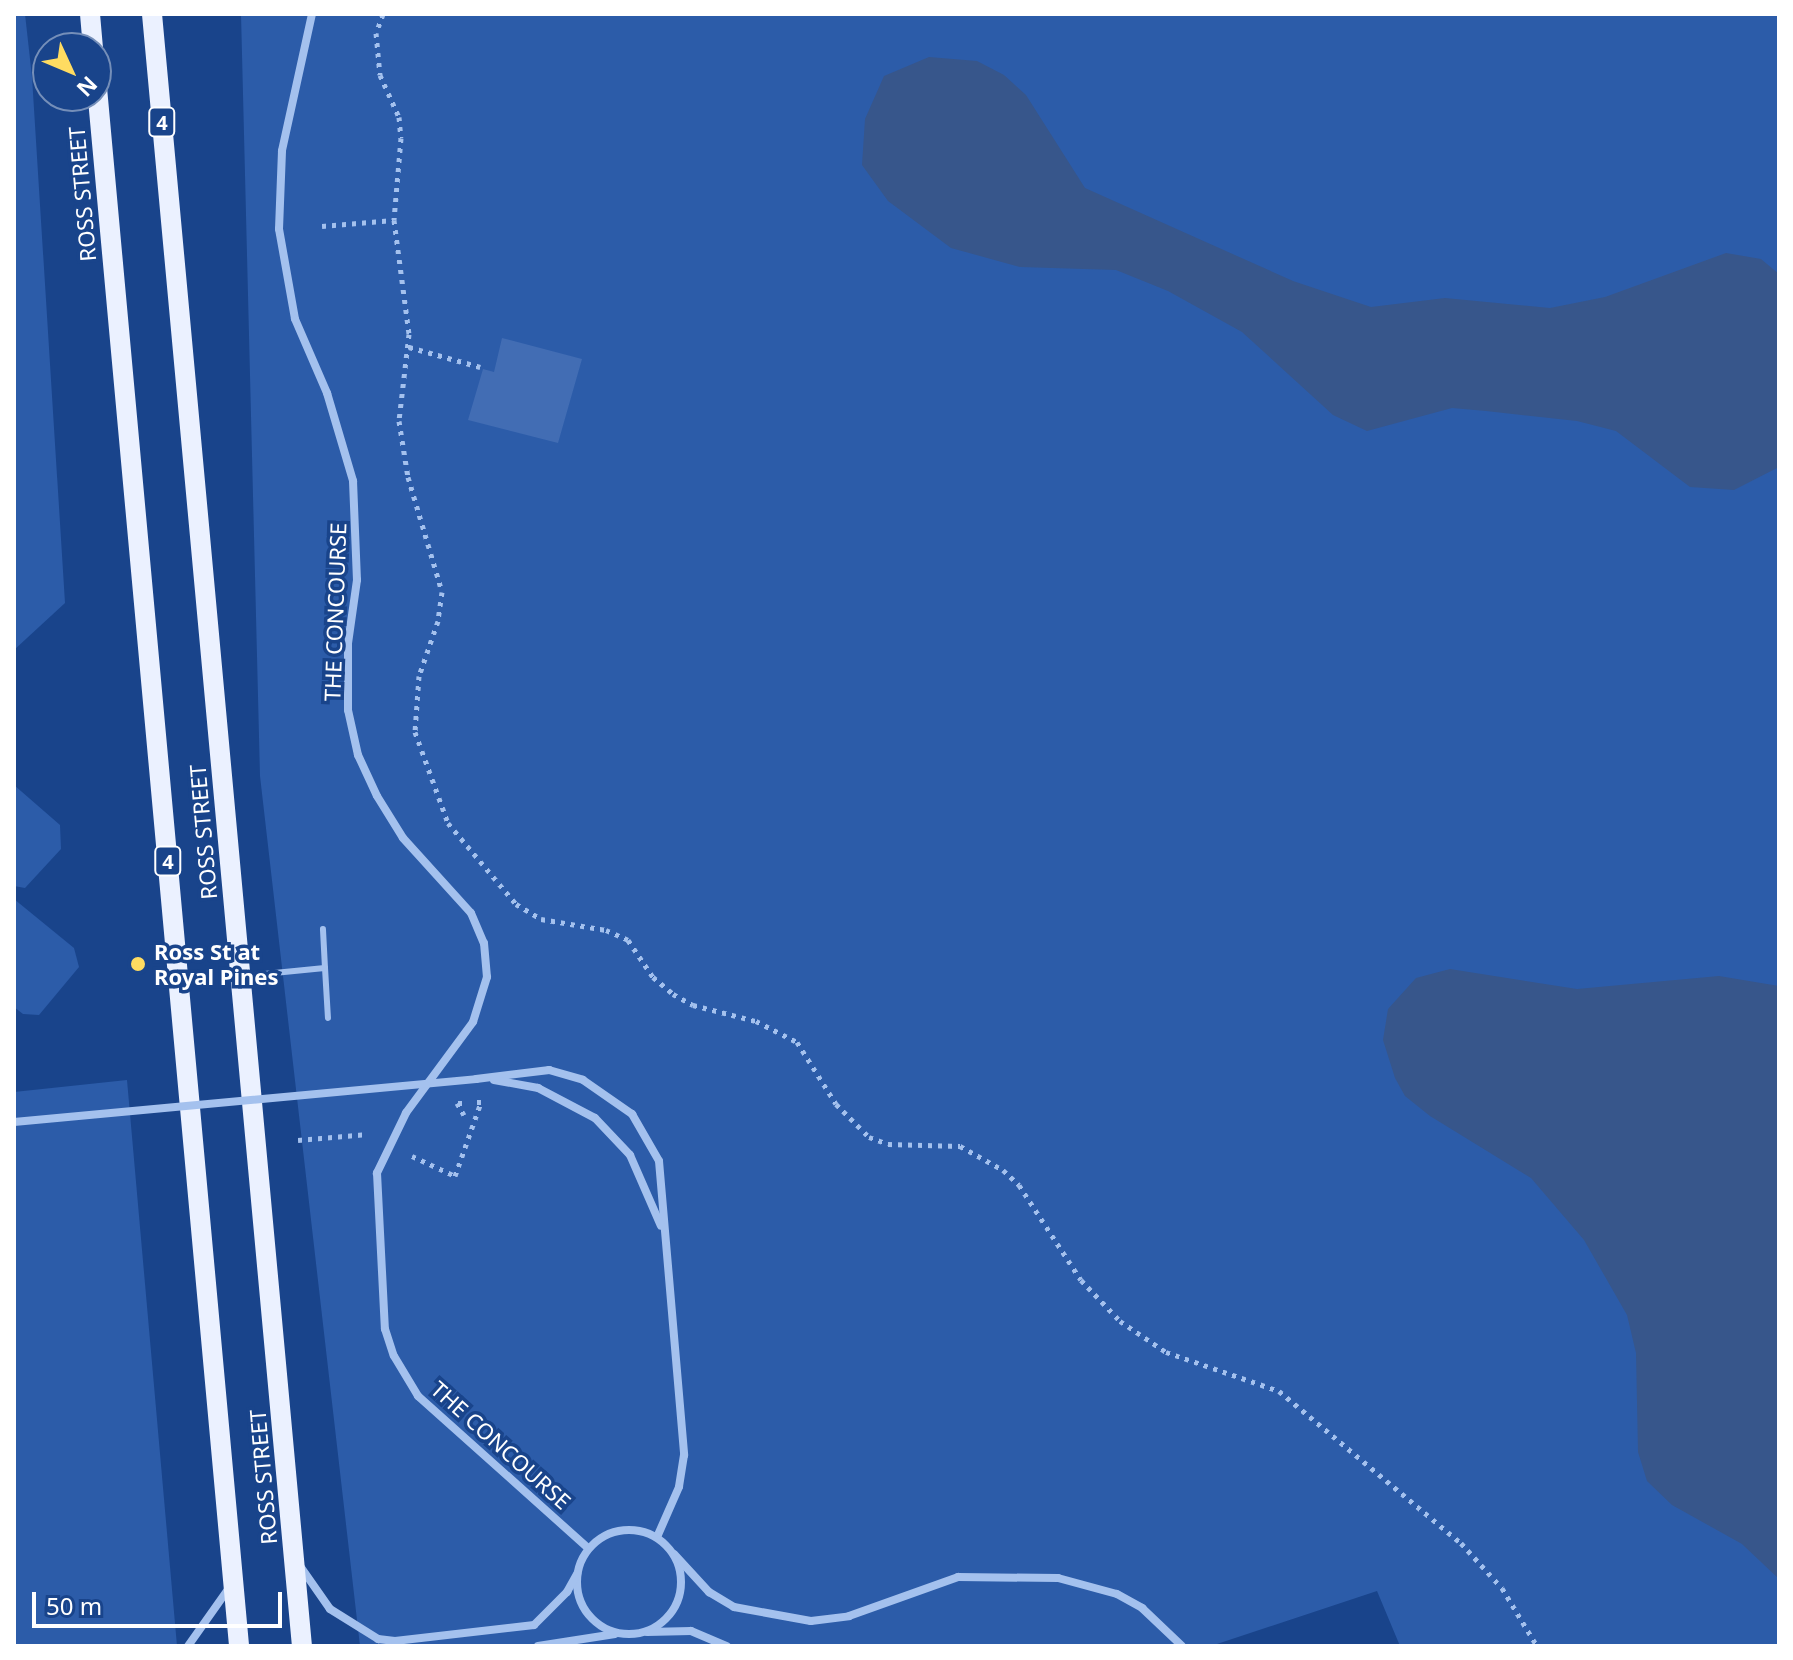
<!DOCTYPE html>
<style>
body{margin:0}
#map{position:relative;width:1793px;height:1660px;overflow:hidden;background:#19448b;font-family:"Noto Sans",sans-serif}
div>[style]{position:absolute}
.green>*{inset:0;background:#2c5ca9}
.water>*{inset:0;background:#37568b}
.building>*{inset:0;background:#426db4}
.path>*{height:5px;margin-top:-2.5px;transform-origin:0;background:repeating-linear-gradient(90deg,#a4c1ee 0 4px,transparent 0 10px)}
.service>*{height:6px;margin:-3px;padding:0 3px;transform-origin:3px;border-radius:3px;background:#a4c1ee}
.minor>*{height:8px;margin:-4px;padding:0 4px;transform-origin:4px;border-radius:4px;background:#a4c1ee}
.minor>.ring{margin:-4px;padding:0;box-sizing:content-box;background:none;border:8px solid #a4c1ee;border-radius:50%}
.primary>*{height:20px;margin:-10px;padding:0 10px;transform-origin:10px;border-radius:10px;background:#ebf1ff}
.minor-bridge>*{height:8px;margin:-4px;padding:0 4px;transform-origin:4px;border-radius:4px;background:#a4c1ee}
.dots>*{width:22px;height:22px;translate:-50% -50%;box-sizing:border-box;border:4px solid #19448b;border-radius:50%}
span{translate:-50% -50%;white-space:nowrap;text-align:center;line-height:1.15;-webkit-text-stroke:7px #19448b;paint-order:stroke}
.shield-label span{padding:2px 6px;background:#19448b;border:2px solid;border-radius:6px;-webkit-text-stroke-width:0}
.shield-label{font-size:20px;color:#fff;font-weight:700}
.street-label{font-size:22px;color:#fff}
.poi-label{font-size:22px;color:#fff;font-weight:700}
.left{translate:0 -50%;text-align:left}
.frame{position:absolute;inset:0;border:16px solid #fff;pointer-events:none}
.north{position:absolute;left:32px;top:32px;width:80px;height:80px;box-sizing:border-box;background:#19448b;border:2px solid #758fb9;border-radius:50%;rotate:134deg;font-size:22px;font-weight:700;line-height:32px;text-align:center;color:#fff}
.north::after{content:'';display:block;margin:auto;width:28px;height:36px;background:#ffdc61;clip-path:polygon(50% 0,100% 100%,50% 72%,0 100%)}
.scale{position:absolute;left:32px;top:1592px;width:250px;height:36px;box-sizing:border-box;border:4px solid #fff;border-top:0;padding-left:10px;font-size:24px;line-height:28px;white-space:nowrap;color:#fff;-webkit-text-stroke:6px #19448b;paint-order:stroke}
</style>
<div id="map">
<div class="green">
<div style="clip-path:polygon(14px 14px,25px 14px,32px 77px,65px 603px,14px 650px)"></div>
<div style="clip-path:polygon(241px 14px,1779px 14px,1779px 1646px,1400px 1646px,1377px 1591px,1211px 1646px,360px 1646px,260px 776px)"></div>
<div style="clip-path:polygon(14px 785px,60px 825px,61px 849px,25px 888px,14px 886px)"></div>
<div style="clip-path:polygon(14px 899px,74px 948px,79px 967px,39px 1015px,23px 1014px,14px 1007px)"></div>
<div style="clip-path:polygon(127px 1080px,177px 1646px,14px 1646px,14px 1092px)"></div>
</div>
<div class="water">
<div style="clip-path:polygon(929px 57px,977px 61px,1004px 75px,1026px 95px,1085px 188px,1293px 281px,1371px 307px,1445px 298px,1550px 308px,1605px 297px,1726px 253px,1761px 259px,1779px 274px,1779px 467px,1734px 490px,1690px 487px,1616px 431px,1577px 421px,1486px 411px,1452px 408px,1367px 431px,1333px 415px,1242px 332px,1168px 291px,1116px 270px,1020px 267px,951px 248px,888px 201px,862px 165px,865px 119px,884px 76px)"></div>
<div style="clip-path:polygon(1450px 969px,1577px 989px,1719px 976px,1779px 986px,1779px 1579px,1742px 1544px,1672px 1505px,1647px 1481px,1638px 1452px,1636px 1353px,1627px 1315px,1584px 1240px,1531px 1178px,1430px 1116px,1405px 1096px,1395px 1078px,1383px 1040px,1388px 1009px,1416px 978px)"></div>
</div>
<div class="building">
<div style="clip-path:polygon(502px 338px,582px 359px,558px 443px,468px 420px,483px 369px,494px 372px)"></div>
</div>
<div class="path">
<div style="left:383px;top:14px;width:20px;rotate:110deg"></div>
<div style="left:376px;top:33px;width:42px;rotate:84.6deg"></div>
<div style="left:380px;top:75px;width:46px;rotate:65.7deg"></div>
<div style="left:399px;top:117px;width:21px;rotate:85deg"></div>
<div style="left:401px;top:138px;width:82px;rotate:94.9deg"></div>
<div style="left:394px;top:220px;width:115px;rotate:82.5deg"></div>
<div style="left:409px;top:334px;width:88px;rotate:96.6deg"></div>
<div style="left:399px;top:421px;width:57px;rotate:80.9deg"></div>
<div style="left:408px;top:477px;width:120px;rotate:73.5deg"></div>
<div style="left:442px;top:592px;width:29px;rotate:98deg"></div>
<div style="left:438px;top:621px;width:58px;rotate:109.1deg"></div>
<div style="left:419px;top:676px;width:56px;rotate:94.1deg"></div>
<div style="left:415px;top:732px;width:97px;rotate:70.1deg"></div>
<div style="left:448px;top:823px;width:106px;rotate:50deg"></div>
<div style="left:516px;top:904px;width:29px;rotate:31deg"></div>
<div style="left:541px;top:919px;width:66px;rotate:9.6deg"></div>
<div style="left:606px;top:930px;width:24px;rotate:24deg"></div>
<div style="left:628px;top:940px;width:45px;rotate:56deg"></div>
<div style="left:653px;top:977px;width:26px;rotate:40deg"></div>
<div style="left:673px;top:994px;width:23px;rotate:29deg"></div>
<div style="left:693px;top:1005px;width:65px;rotate:14.3deg"></div>
<div style="left:756px;top:1021px;width:46px;rotate:27.1deg"></div>
<div style="left:797px;top:1042px;width:73px;rotate:57.8deg"></div>
<div style="left:836px;top:1104px;width:47px;rotate:45deg"></div>
<div style="left:869px;top:1137px;width:20px;rotate:20deg"></div>
<div style="left:888px;top:1144px;width:72px;rotate:1.6deg"></div>
<div style="left:960px;top:1146px;width:49px;rotate:29.2deg"></div>
<div style="left:1003px;top:1170px;width:22px;rotate:43deg"></div>
<div style="left:1019px;top:1185px;width:113px;rotate:56.9deg"></div>
<div style="left:1081px;top:1280px;width:57px;rotate:46.4deg"></div>
<div style="left:1120px;top:1321px;width:55px;rotate:34deg"></div>
<div style="left:1166px;top:1352px;width:120px;rotate:19deg"></div>
<div style="left:1279px;top:1391px;width:237px;rotate:39.9deg"></div>
<div style="left:1461px;top:1543px;width:61px;rotate:47.7deg"></div>
<div style="left:1502px;top:1588px;width:68px;rotate:58.9deg"></div>
<div style="left:322px;top:226px;width:72px;rotate:-4.8deg"></div>
<div style="left:409px;top:347px;width:74px;rotate:15.7deg"></div>
<div style="left:462px;top:1103px;width:5px;rotate:180deg"></div>
<div style="left:457px;top:1103px;width:14px;rotate:60deg"></div>
<div style="left:298px;top:1140px;width:70px;rotate:-4.9deg"></div>
<div style="left:412px;top:1156px;width:47px;rotate:24.9deg"></div>
<div style="left:455px;top:1176px;width:78px;rotate:-70.6deg"></div>
<div style="left:481px;top:1102px;width:5px;rotate:180deg"></div>
</div>
<div class="service">
<div style="left:325px;top:968px;width:50px;rotate:86.6deg"></div>
<div style="left:244px;top:976px;width:81px;rotate:-5.6deg"></div>
<div style="left:325px;top:968px;width:39px;rotate:-93deg"></div>
</div>
<div class="minor">
<div style="left:312px;top:14px;width:140px;rotate:102.4deg"></div>
<div style="left:282px;top:151px;width:78px;rotate:92.2deg"></div>
<div style="left:279px;top:229px;width:91px;rotate:79.9deg"></div>
<div style="left:295px;top:319px;width:81px;rotate:66.6deg"></div>
<div style="left:327px;top:393px;width:92px;rotate:73.5deg"></div>
<div style="left:353px;top:481px;width:99px;rotate:87.7deg"></div>
<div style="left:357px;top:580px;width:64px;rotate:98.1deg"></div>
<div style="left:348px;top:643px;width:67px;rotate:90deg"></div>
<div style="left:348px;top:710px;width:46px;rotate:77.5deg"></div>
<div style="left:358px;top:755px;width:45px;rotate:65.1deg"></div>
<div style="left:377px;top:796px;width:49px;rotate:58.2deg"></div>
<div style="left:403px;top:838px;width:101px;rotate:47.8deg"></div>
<div style="left:471px;top:913px;width:33px;rotate:67deg"></div>
<div style="left:484px;top:943px;width:34px;rotate:85deg"></div>
<div style="left:487px;top:977px;width:47px;rotate:107.3deg"></div>
<div style="left:473px;top:1022px;width:113px;rotate:126.4deg"></div>
<div style="left:406px;top:1113px;width:67px;rotate:115.8deg"></div>
<div style="left:377px;top:1173px;width:156px;rotate:87.1deg"></div>
<div style="left:385px;top:1329px;width:28px;rotate:72deg"></div>
<div style="left:394px;top:1356px;width:47px;rotate:59deg"></div>
<div style="left:418px;top:1396px;width:228px;rotate:41.8deg"></div>
<div style="left:476px;top:1079px;width:74px;rotate:-7deg"></div>
<div style="left:549px;top:1070px;width:35px;rotate:16deg"></div>
<div style="left:583px;top:1080px;width:60px;rotate:34.8deg"></div>
<div style="left:632px;top:1114px;width:54px;rotate:60.1deg"></div>
<div style="left:659px;top:1161px;width:295px;rotate:85.1deg"></div>
<div style="left:684px;top:1455px;width:32px;rotate:99deg"></div>
<div style="left:679px;top:1487px;width:55px;rotate:113.7deg"></div>
<div style="left:494px;top:1080px;width:45px;rotate:10.3deg"></div>
<div style="left:538px;top:1088px;width:64px;rotate:27.8deg"></div>
<div style="left:595px;top:1118px;width:51px;rotate:46.6deg"></div>
<div style="left:630px;top:1155px;width:77px;rotate:66.4deg"></div>
<div class="ring" style="left:577px;top:1530px;width:96px;height:96px"></div>
<div style="left:674px;top:1554px;width:52px;rotate:47.4deg"></div>
<div style="left:709px;top:1592px;width:29px;rotate:31deg"></div>
<div style="left:734px;top:1607px;width:78px;rotate:10.3deg"></div>
<div style="left:811px;top:1621px;width:38px;rotate:-7deg"></div>
<div style="left:849px;top:1616px;width:116px;rotate:-19.7deg"></div>
<div style="left:958px;top:1577px;width:100px;rotate:0.6deg"></div>
<div style="left:1058px;top:1578px;width:61px;rotate:15.2deg"></div>
<div style="left:1117px;top:1594px;width:29px;rotate:29deg"></div>
<div style="left:1142px;top:1608px;width:55px;rotate:43.5deg"></div>
<div style="left:300px;top:1566px;width:52px;rotate:55.1deg"></div>
<div style="left:330px;top:1609px;width:57px;rotate:32deg"></div>
<div style="left:378px;top:1639px;width:17px;rotate:7deg"></div>
<div style="left:395px;top:1641px;width:140px;rotate:-6.6deg"></div>
<div style="left:534px;top:1625px;width:47px;rotate:-45deg"></div>
<div style="left:567px;top:1592px;width:21px;rotate:-61deg"></div>
<div style="left:647px;top:1632px;width:44px;rotate:-1.3deg"></div>
<div style="left:691px;top:1631px;width:39px;rotate:23deg"></div>
<div style="left:188px;top:1646px;width:71px;rotate:-54.7deg"></div>
<div style="left:538px;top:1646px;width:78px;rotate:-8.9deg"></div>
</div>
<div class="primary">
<div style="left:90px;top:14px;width:34px;rotate:85deg"></div>
<div style="left:152px;top:14px;width:1639px;rotate:84.75deg"></div>
<div style="left:96px;top:77px;width:1576px;rotate:84.79deg"></div>
</div>
<div class="minor-bridge">
<div style="left:14px;top:1122px;width:464px;rotate:-5.3deg"></div>
</div>
<div class="dots">
<div style="left:138px;top:964px;background:#ffdc61"></div>
</div>
<div class="shield-label">
<span style="left:162px;top:122px">4</span>
<span style="left:168px;top:861px">4</span>
</div>
<div class="street-label">
<span style="left:82px;top:194px;rotate:-95deg">ROSS STREET</span>
<span style="left:335px;top:612px;rotate:-88deg">THE CONCOURSE</span>
<span style="left:203px;top:832px;rotate:-95deg">ROSS STREET</span>
<span style="left:501px;top:1445px;rotate:42deg">THE CONCOURSE</span>
<span style="left:263px;top:1477px;rotate:-95deg">ROSS STREET</span>
</div>
<div class="poi-label">
<span class="left" style="left:154px;top:964px">Ross St at<br>Royal Pines</span>
</div>
<div class="frame"></div>
<div class="north">N</div>
<div class="scale">50 m</div>
</div>
